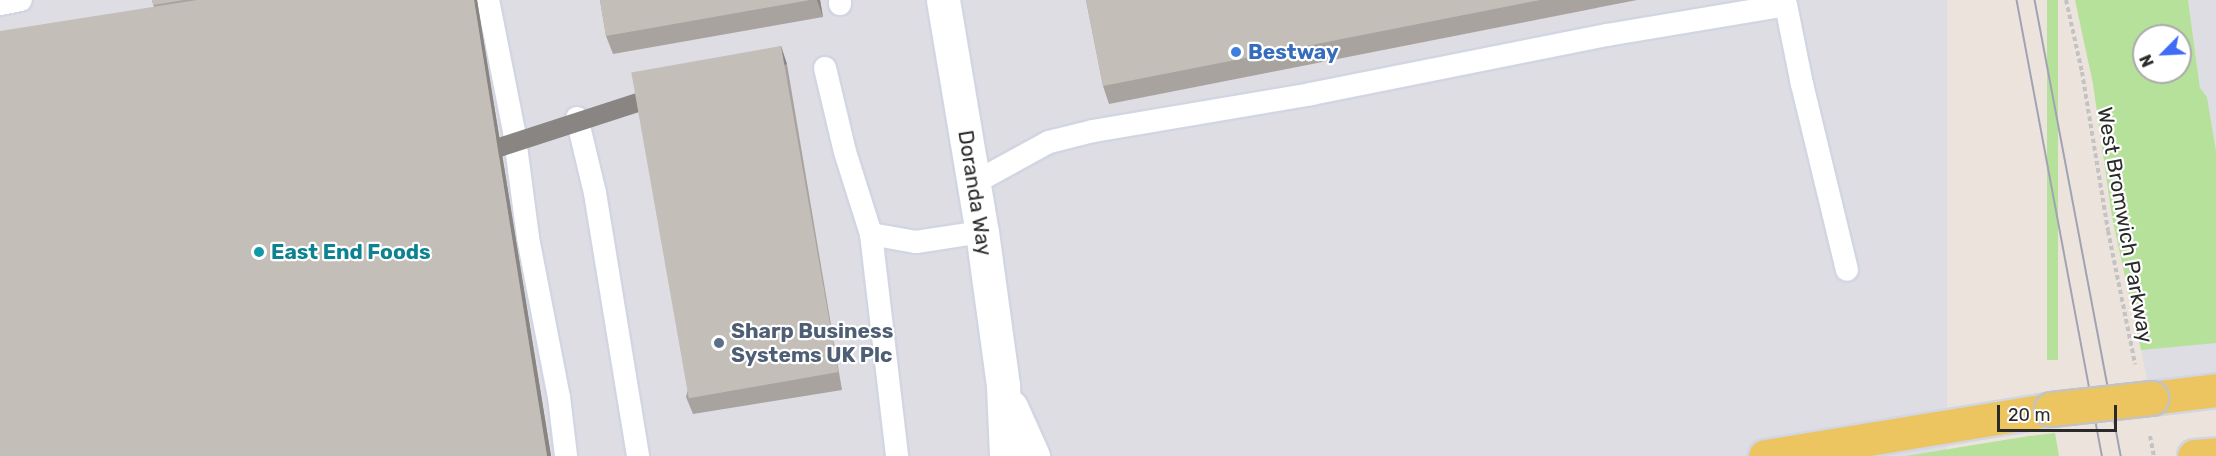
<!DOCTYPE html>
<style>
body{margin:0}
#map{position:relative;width:2216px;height:456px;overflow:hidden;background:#ece4dc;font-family:Rubik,sans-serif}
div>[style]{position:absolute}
.industrial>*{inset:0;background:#dedde4;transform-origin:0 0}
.green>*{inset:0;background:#b6e19a;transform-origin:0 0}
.path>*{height:4px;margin-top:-2px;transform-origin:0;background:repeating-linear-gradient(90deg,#c3c3c3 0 4.5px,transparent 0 7.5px)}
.roads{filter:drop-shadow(2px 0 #d2d6e2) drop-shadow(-2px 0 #d2d6e2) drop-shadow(0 2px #d2d6e2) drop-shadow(0 -2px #d2d6e2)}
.lane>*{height:22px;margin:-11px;padding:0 11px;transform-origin:11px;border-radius:11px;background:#fff}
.street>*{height:33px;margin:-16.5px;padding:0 16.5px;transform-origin:16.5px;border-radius:16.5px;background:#fff}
.primary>*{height:33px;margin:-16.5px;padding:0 16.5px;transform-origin:16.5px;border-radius:16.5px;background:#ecc561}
.tram>*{height:1.5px;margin:-0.75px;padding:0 0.75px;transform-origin:0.75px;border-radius:0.75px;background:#9fa3b4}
.bridges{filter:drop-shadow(2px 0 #c3c3c3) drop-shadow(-2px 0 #c3c3c3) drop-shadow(0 2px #c3c3c3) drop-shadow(0 -2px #c3c3c3)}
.primary-bridge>*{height:33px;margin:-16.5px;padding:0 16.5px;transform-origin:16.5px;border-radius:16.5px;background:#ecc561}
.wall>*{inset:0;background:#a9a39f}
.shaded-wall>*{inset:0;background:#898582;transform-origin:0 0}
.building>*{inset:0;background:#c4beb9;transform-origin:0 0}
.dots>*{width:16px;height:16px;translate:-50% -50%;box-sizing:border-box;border:3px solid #fff;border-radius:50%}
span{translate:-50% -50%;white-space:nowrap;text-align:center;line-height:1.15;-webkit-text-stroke:4.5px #fff;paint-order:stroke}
.shop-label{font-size:21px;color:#366cbe;font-weight:700}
.left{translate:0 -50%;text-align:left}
.street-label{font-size:21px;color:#2a2a2a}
.culture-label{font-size:21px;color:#0d838f;font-weight:700}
.service-label{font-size:21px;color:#4e5e75;font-weight:700}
.north{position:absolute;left:2132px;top:24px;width:60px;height:60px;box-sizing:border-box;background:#fff;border:2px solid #aaa;border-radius:50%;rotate:246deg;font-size:16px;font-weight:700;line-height:24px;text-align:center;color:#2a2a2a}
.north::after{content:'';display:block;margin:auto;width:21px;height:27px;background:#406bf5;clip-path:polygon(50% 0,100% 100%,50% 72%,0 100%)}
.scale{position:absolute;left:1997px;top:405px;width:120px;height:27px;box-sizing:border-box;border:3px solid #2a2a2a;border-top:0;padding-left:8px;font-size:18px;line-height:21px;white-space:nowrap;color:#2a2a2a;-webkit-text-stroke:4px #fff;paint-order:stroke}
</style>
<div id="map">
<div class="industrial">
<div style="left:0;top:0;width:1947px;height:456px"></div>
<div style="clip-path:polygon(2188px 0,2216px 0,2216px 151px,2207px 97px,2200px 88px)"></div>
<div style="clip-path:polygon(2216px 319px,2216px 390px,2151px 398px,2141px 350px,2192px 344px)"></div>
</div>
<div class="green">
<div style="left:2047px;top:0;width:11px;height:360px"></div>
<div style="clip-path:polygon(evenodd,2075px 0,2188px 0,2200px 88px,2207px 97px,2216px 151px,2216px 343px,2141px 350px,2112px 217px,2093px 84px,2075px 0,2144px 36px,2180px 36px,2180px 72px,2144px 72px,2144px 36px)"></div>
<div style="clip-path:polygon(2055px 433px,2059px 456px,1906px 456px,2029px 436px)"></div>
</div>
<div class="path">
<div style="left:2066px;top:0;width:74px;rotate:77.5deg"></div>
<div style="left:2082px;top:72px;width:161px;rotate:80.7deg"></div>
<div style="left:2108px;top:231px;width:136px;rotate:78.5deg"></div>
<div style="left:2150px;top:436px;width:20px;rotate:79deg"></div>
</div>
<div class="roads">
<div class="lane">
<div style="left:488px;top:0;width:134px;rotate:78.8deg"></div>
<div style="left:514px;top:131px;width:108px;rotate:82.5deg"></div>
<div style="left:528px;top:238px;width:162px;rotate:79deg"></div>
<div style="left:559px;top:397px;width:59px;rotate:83.2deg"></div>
<div style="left:840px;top:0;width:4px;rotate:90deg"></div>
<div style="left:0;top:4px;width:21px;rotate:-11deg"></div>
<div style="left:825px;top:68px;width:86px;rotate:76.6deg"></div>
<div style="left:845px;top:152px;width:86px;rotate:72.4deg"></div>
<div style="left:871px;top:234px;width:46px;rotate:10.1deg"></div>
<div style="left:916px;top:242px;width:67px;rotate:-8.6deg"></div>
<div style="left:577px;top:118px;width:77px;rotate:76.5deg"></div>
<div style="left:595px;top:193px;width:266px;rotate:80.7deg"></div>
<div style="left:974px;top:183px;width:85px;rotate:-28.7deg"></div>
<div style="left:1049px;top:142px;width:45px;rotate:-14deg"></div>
<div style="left:1093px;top:131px;width:221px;rotate:-9.6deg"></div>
<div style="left:1311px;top:94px;width:302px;rotate:-11.3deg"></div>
<div style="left:1607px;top:35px;width:181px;rotate:-9.5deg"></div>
<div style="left:1786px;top:5px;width:81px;rotate:78.6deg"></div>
<div style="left:1802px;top:84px;width:191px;rotate:76.4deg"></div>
<div style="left:871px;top:234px;width:224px;rotate:83.3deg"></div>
</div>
<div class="street">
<div style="left:943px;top:0;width:235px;rotate:80.5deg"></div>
<div style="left:982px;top:232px;width:155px;rotate:82.2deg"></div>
<div style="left:1003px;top:386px;width:70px;rotate:87.5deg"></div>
<div style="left:1011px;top:407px;width:54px;rotate:65.8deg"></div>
</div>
<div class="primary">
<div style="left:2151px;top:398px;width:65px;rotate:-7deg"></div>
<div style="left:1765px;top:456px;width:290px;rotate:-9.3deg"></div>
<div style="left:2194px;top:456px;width:22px;rotate:-5deg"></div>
</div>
</div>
<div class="tram">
<div style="left:2017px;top:0;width:464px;rotate:79.4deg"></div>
<div style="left:2035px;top:0;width:464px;rotate:79.3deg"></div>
</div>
<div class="bridges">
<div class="primary-bridge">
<div style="left:2051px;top:409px;width:101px;rotate:-6.3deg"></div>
</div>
</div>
<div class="wall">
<div style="clip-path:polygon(152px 0,477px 0,551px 456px,0 456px,154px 7px)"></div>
<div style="clip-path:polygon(600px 0,820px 0,823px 17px,613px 54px,606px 36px)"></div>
<div style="clip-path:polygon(1086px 0,1637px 0,1109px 104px,1103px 86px)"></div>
<div style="clip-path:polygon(781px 46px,787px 64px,842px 390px,693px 414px,686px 397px)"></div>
</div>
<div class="shaded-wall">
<div style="clip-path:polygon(474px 0,477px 0,551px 456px,547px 456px)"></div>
<div style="clip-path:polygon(817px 0,820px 0,823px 17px)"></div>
<div style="left:781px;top:46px;width:19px;height:331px;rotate:72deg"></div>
</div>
<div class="building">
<div style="clip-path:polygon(152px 0,184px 0,153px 5px)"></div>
<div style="clip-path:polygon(197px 0,474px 0,547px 456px,0 456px,0 31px)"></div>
<div style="clip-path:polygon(600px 0,810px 0,606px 36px)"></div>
<div style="clip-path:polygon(1086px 0,1540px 0,1103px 86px)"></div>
<div style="left:781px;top:46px;width:331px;height:152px;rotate:80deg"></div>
</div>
<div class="dots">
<div style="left:1236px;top:52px;background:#3f7fe0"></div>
<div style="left:259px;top:252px;background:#0f9aa8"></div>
<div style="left:719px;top:343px;background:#5c6f8a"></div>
</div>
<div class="shop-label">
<span class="left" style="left:1248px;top:52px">Bestway</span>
</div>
<div class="street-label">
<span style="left:975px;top:193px;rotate:81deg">Doranda Way</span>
<span style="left:2125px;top:225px;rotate:80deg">West Bromwich Parkway</span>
</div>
<div class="culture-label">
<span class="left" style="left:271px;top:252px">East End Foods</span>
</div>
<div class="service-label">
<span class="left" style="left:731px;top:343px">Sharp Business<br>Systems UK Plc</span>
</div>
<div class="north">N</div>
<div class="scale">20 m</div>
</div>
